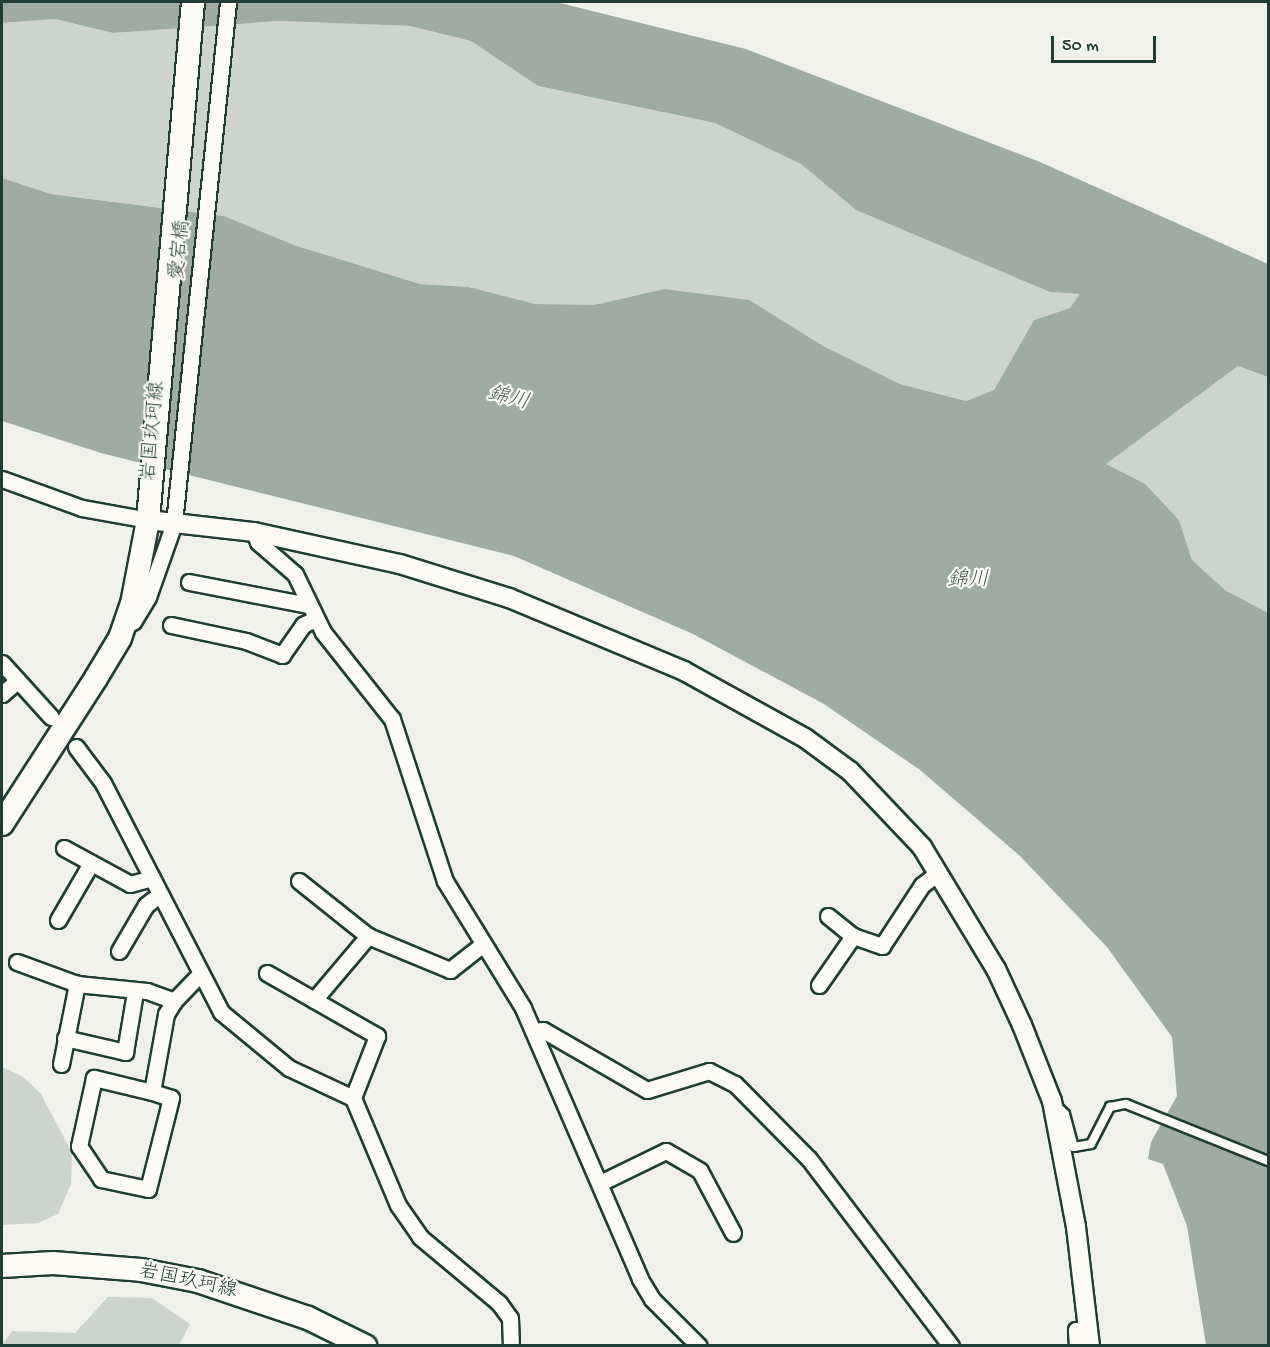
<!DOCTYPE html>
<meta charset="utf-8">
<style>
body{margin:0}
#map{position:relative;width:1270px;height:1347px;overflow:hidden;background:#f0f1eb;font-family:"Gochi Hand","Klee One",sans-serif}
div>[style]{position:absolute}
.green>*{inset:0;background:#cdd3cd}
.water>*{inset:0;background:#9faca4}
.roads{filter:drop-shadow(2px 0 #1f3d34) drop-shadow(-2px 0 #1f3d34) drop-shadow(0 2px #1f3d34) drop-shadow(0 -2px #1f3d34)}
.service>*{height:8px;margin:-4px;padding:0 4px;transform-origin:4px;border-radius:4px;background:#fdfcf7}
.minor>*{height:15px;margin:-7.5px;padding:0 7.5px;transform-origin:7.5px;border-radius:7.5px;background:#fdfcf7}
.tertiary>*{height:18px;margin:-9px;padding:0 9px;transform-origin:9px;border-radius:9px;background:#fdfcf7}
.primary>*{height:22px;margin:-11px;padding:0 11px;transform-origin:11px;border-radius:11px;background:#fdfcf7}
span{translate:-50% -50%;white-space:nowrap;text-align:center;line-height:1.15;-webkit-text-stroke:4.5px #fdfcf7;paint-order:stroke}
.street-label{font-size:20px;color:#1f3d34}
.water-label{font-size:21px;color:#455e56;font-style:italic}
.frame{position:absolute;inset:0;border:3px solid #1f3d34;pointer-events:none}
.scale{position:absolute;left:1051px;top:36px;width:105px;height:27px;box-sizing:border-box;border:3px solid #1f3d34;border-top:0;padding-left:8px;font-size:18px;line-height:21px;white-space:nowrap;color:#1f3d34;-webkit-text-stroke:4px #fdfcf7;paint-order:stroke}
</style>
<div id="map">
<div class="green">
<div style="clip-path:polygon(55px 19px,113px 33px,280px 21px,410px 26px,471px 41px,538px 86px,715px 123px,801px 164px,856px 210px,1050px 292px,1081px 294px,1070px 308px,1034px 320px,994px 390px,966px 401px,900px 384px,823px 346px,664px 289px,594px 305px,536px 304px,469px 287px,420px 284px,294px 245px,224px 216px,51px 194px,2px 178px,2px 23px)"></div>
<div style="clip-path:polygon(1238px 366px,1268px 377px,1268px 613px,1225px 590px,1192px 560px,1179px 520px,1106px 464px)"></div>
<div style="clip-path:polygon(2px 1067px,22px 1076px,41px 1094px,72px 1153px,71px 1184px,58px 1214px,38px 1223px,2px 1225px)"></div>
<div style="clip-path:polygon(108px 1297px,152px 1298px,190px 1324px,179px 1345px,2px 1345px,12px 1331px,75px 1333px)"></div>
</div>
<div class="water">
<div style="clip-path:polygon(2px 2px,556px 2px,746px 49px,1040px 162px,1268px 264px,1268px 377px,1238px 366px,1106px 464px,1145px 484px,1179px 520px,1192px 560px,1225px 590px,1268px 613px,1268px 1345px,1206px 1345px,1187px 1226px,1163px 1164px,1148px 1159px,1151px 1142px,1177px 1096px,1172px 1037px,1107px 947px,1020px 856px,920px 770px,824px 704px,693px 634px,514px 556px,101px 453px,2px 421px,2px 178px,51px 194px,224px 216px,294px 245px,420px 284px,469px 287px,536px 304px,594px 305px,664px 289px,749px 300px,823px 346px,900px 384px,966px 401px,994px 390px,1034px 320px,1070px 308px,1080px 294px,1050px 292px,856px 210px,801px 164px,715px 123px,538px 86px,471px 41px,410px 26px,280px 21px,113px 33px,55px 19px,2px 23px)"></div>
</div>
<div class="roads">
<div class="service">
<div style="left:1057px;top:1106px;width:11px;rotate:45deg"></div>
<div style="left:1065px;top:1114px;width:34px;rotate:75deg"></div>
<div style="left:1074px;top:1147px;width:17px;rotate:-10deg"></div>
<div style="left:1091px;top:1144px;width:42px;rotate:-62.8deg"></div>
<div style="left:1110px;top:1107px;width:16px;rotate:-11deg"></div>
<div style="left:1126px;top:1104px;width:153px;rotate:21.9deg"></div>
</div>
<div class="minor">
<div style="left:2px;top:479px;width:85px;rotate:19.9deg"></div>
<div style="left:82px;top:508px;width:67px;rotate:10.3deg"></div>
<div style="left:254px;top:532px;width:11px;rotate:68deg"></div>
<div style="left:258px;top:542px;width:49px;rotate:40.9deg"></div>
<div style="left:295px;top:574px;width:64px;rotate:64.2deg"></div>
<div style="left:323px;top:632px;width:111px;rotate:51.6deg"></div>
<div style="left:392px;top:719px;width:170px;rotate:71.9deg"></div>
<div style="left:445px;top:881px;width:149px;rotate:58.4deg"></div>
<div style="left:523px;top:1008px;width:295px;rotate:66.6deg"></div>
<div style="left:640px;top:1279px;width:23px;rotate:59deg"></div>
<div style="left:652px;top:1299px;width:66px;rotate:45deg"></div>
<div style="left:189px;top:582px;width:122px;rotate:10.9deg"></div>
<div style="left:133px;top:622px;width:29px;rotate:-59deg"></div>
<div style="left:148px;top:597px;width:78px;rotate:-70.6deg"></div>
<div style="left:174px;top:523px;width:524px;rotate:-84.08deg"></div>
<div style="left:171px;top:625px;width:77px;rotate:12deg"></div>
<div style="left:246px;top:641px;width:39px;rotate:21deg"></div>
<div style="left:282px;top:655px;width:37px;rotate:-55deg"></div>
<div style="left:303px;top:625px;width:13px;rotate:-27deg"></div>
<div style="left:2px;top:663px;width:73px;rotate:47.8deg"></div>
<div style="left:2px;top:694px;width:20px;rotate:-41deg"></div>
<div style="left:76px;top:747px;width:45px;rotate:53.1deg"></div>
<div style="left:103px;top:783px;width:258px;rotate:62.7deg"></div>
<div style="left:221px;top:1012px;width:88px;rotate:39.5deg"></div>
<div style="left:289px;top:1068px;width:71px;rotate:25.1deg"></div>
<div style="left:353px;top:1098px;width:116px;rotate:67.2deg"></div>
<div style="left:398px;top:1205px;width:39px;rotate:55deg"></div>
<div style="left:420px;top:1237px;width:103px;rotate:39.9deg"></div>
<div style="left:499px;top:1303px;width:19px;rotate:54deg"></div>
<div style="left:510px;top:1318px;width:28px;rotate:88deg"></div>
<div style="left:64px;top:848px;width:75px;rotate:28.6deg"></div>
<div style="left:130px;top:884px;width:23px;rotate:-15deg"></div>
<div style="left:299px;top:881px;width:88px;rotate:38.6deg"></div>
<div style="left:828px;top:916px;width:32px;rotate:39deg"></div>
<div style="left:853px;top:936px;width:31px;rotate:19deg"></div>
<div style="left:882px;top:946px;width:73px;rotate:-56.7deg"></div>
<div style="left:922px;top:885px;width:20px;rotate:-37deg"></div>
<div style="left:58px;top:920px;width:66px;rotate:-59.9deg"></div>
<div style="left:119px;top:951px;width:53px;rotate:-59.6deg"></div>
<div style="left:146px;top:905px;width:16px;rotate:-38deg"></div>
<div style="left:17px;top:962px;width:64px;rotate:20.1deg"></div>
<div style="left:267px;top:973px;width:127px;rotate:29.8deg"></div>
<div style="left:377px;top:1036px;width:66px;rotate:111.2deg"></div>
<div style="left:819px;top:985px;width:60px;rotate:-55.2deg"></div>
<div style="left:314px;top:1000px;width:84px;rotate:-49.8deg"></div>
<div style="left:368px;top:936px;width:89px;rotate:22.5deg"></div>
<div style="left:450px;top:970px;width:42px;rotate:-38.2deg"></div>
<div style="left:533px;top:1031px;width:10px;rotate:-6deg"></div>
<div style="left:543px;top:1030px;width:120px;rotate:30deg"></div>
<div style="left:647px;top:1090px;width:65px;rotate:-17deg"></div>
<div style="left:709px;top:1071px;width:29px;rotate:27deg"></div>
<div style="left:735px;top:1084px;width:105px;rotate:45.4deg"></div>
<div style="left:809px;top:1159px;width:235px;rotate:52.8deg"></div>
<div style="left:65px;top:1038px;width:62px;rotate:13.1deg"></div>
<div style="left:125px;top:1052px;width:61px;rotate:-80.5deg"></div>
<div style="left:61px;top:1064px;width:82px;rotate:-78.7deg"></div>
<div style="left:77px;top:984px;width:70px;rotate:5.7deg"></div>
<div style="left:147px;top:991px;width:29px;rotate:20deg"></div>
<div style="left:174px;top:1001px;width:37px;rotate:-46deg"></div>
<div style="left:152px;top:1092px;width:60px;rotate:-166.4deg"></div>
<div style="left:94px;top:1078px;width:70px;rotate:102.4deg"></div>
<div style="left:79px;top:1146px;width:40px;rotate:56deg"></div>
<div style="left:101px;top:1179px;width:48px;rotate:12deg"></div>
<div style="left:148px;top:1189px;width:94px;rotate:-75.8deg"></div>
<div style="left:171px;top:1098px;width:20px;rotate:-162deg"></div>
<div style="left:152px;top:1092px;width:79px;rotate:-79.8deg"></div>
<div style="left:166px;top:1014px;width:15px;rotate:-58deg"></div>
<div style="left:600px;top:1183px;width:73px;rotate:-25.9deg"></div>
<div style="left:666px;top:1151px;width:39px;rotate:30deg"></div>
<div style="left:700px;top:1171px;width:70px;rotate:62deg"></div>
<div style="left:1077px;top:1346px;width:16px;rotate:-94deg"></div>
<div style="left:1076px;top:1330px;width:12px;rotate:-5deg"></div>
</div>
<div class="tertiary">
<div style="left:148px;top:520px;width:107px;rotate:6.5deg"></div>
<div style="left:254px;top:532px;width:149px;rotate:12.4deg"></div>
<div style="left:400px;top:564px;width:114px;rotate:17.3deg"></div>
<div style="left:509px;top:598px;width:190px;rotate:22.6deg"></div>
<div style="left:684px;top:671px;width:138px;rotate:29deg"></div>
<div style="left:805px;top:738px;width:56px;rotate:36.3deg"></div>
<div style="left:850px;top:771px;width:105px;rotate:46.5deg"></div>
<div style="left:922px;top:847px;width:143px;rotate:58.8deg"></div>
<div style="left:996px;top:969px;width:62px;rotate:65.1deg"></div>
<div style="left:1022px;top:1025px;width:82px;rotate:68.5deg"></div>
<div style="left:1052px;top:1101px;width:128px;rotate:79.2deg"></div>
<div style="left:1076px;top:1227px;width:120px;rotate:83.3deg"></div>
</div>
<div class="primary">
<div style="left:2px;top:824px;width:174px;rotate:-57.2deg"></div>
<div style="left:96px;top:678px;width:47px;rotate:-59deg"></div>
<div style="left:120px;top:638px;width:36px;rotate:-71deg"></div>
<div style="left:132px;top:604px;width:86px;rotate:-79.2deg"></div>
<div style="left:148px;top:520px;width:520px;rotate:-85.04deg"></div>
<div style="left:2px;top:1266px;width:51px;rotate:-3.4deg"></div>
<div style="left:53px;top:1263px;width:88px;rotate:4.5deg"></div>
<div style="left:141px;top:1270px;width:58px;rotate:10.9deg"></div>
<div style="left:198px;top:1281px;width:116px;rotate:18.6deg"></div>
<div style="left:308px;top:1318px;width:64px;rotate:26.2deg"></div>
</div>
</div>
<div class="street-label">
<span style="left:181px;top:250px;rotate:-84deg">愛宕橋</span>
<span style="left:154px;top:431px;rotate:-85deg">岩国玖珂線</span>
<span style="left:188px;top:1282px;rotate:12deg">岩国玖珂線</span>
</div>
<div class="water-label">
<span style="left:508px;top:400px;rotate:15deg">錦川</span>
<span style="left:968px;top:582px">錦川</span>
</div>
<div class="frame"></div>
<div class="scale">50 m</div>
</div>
